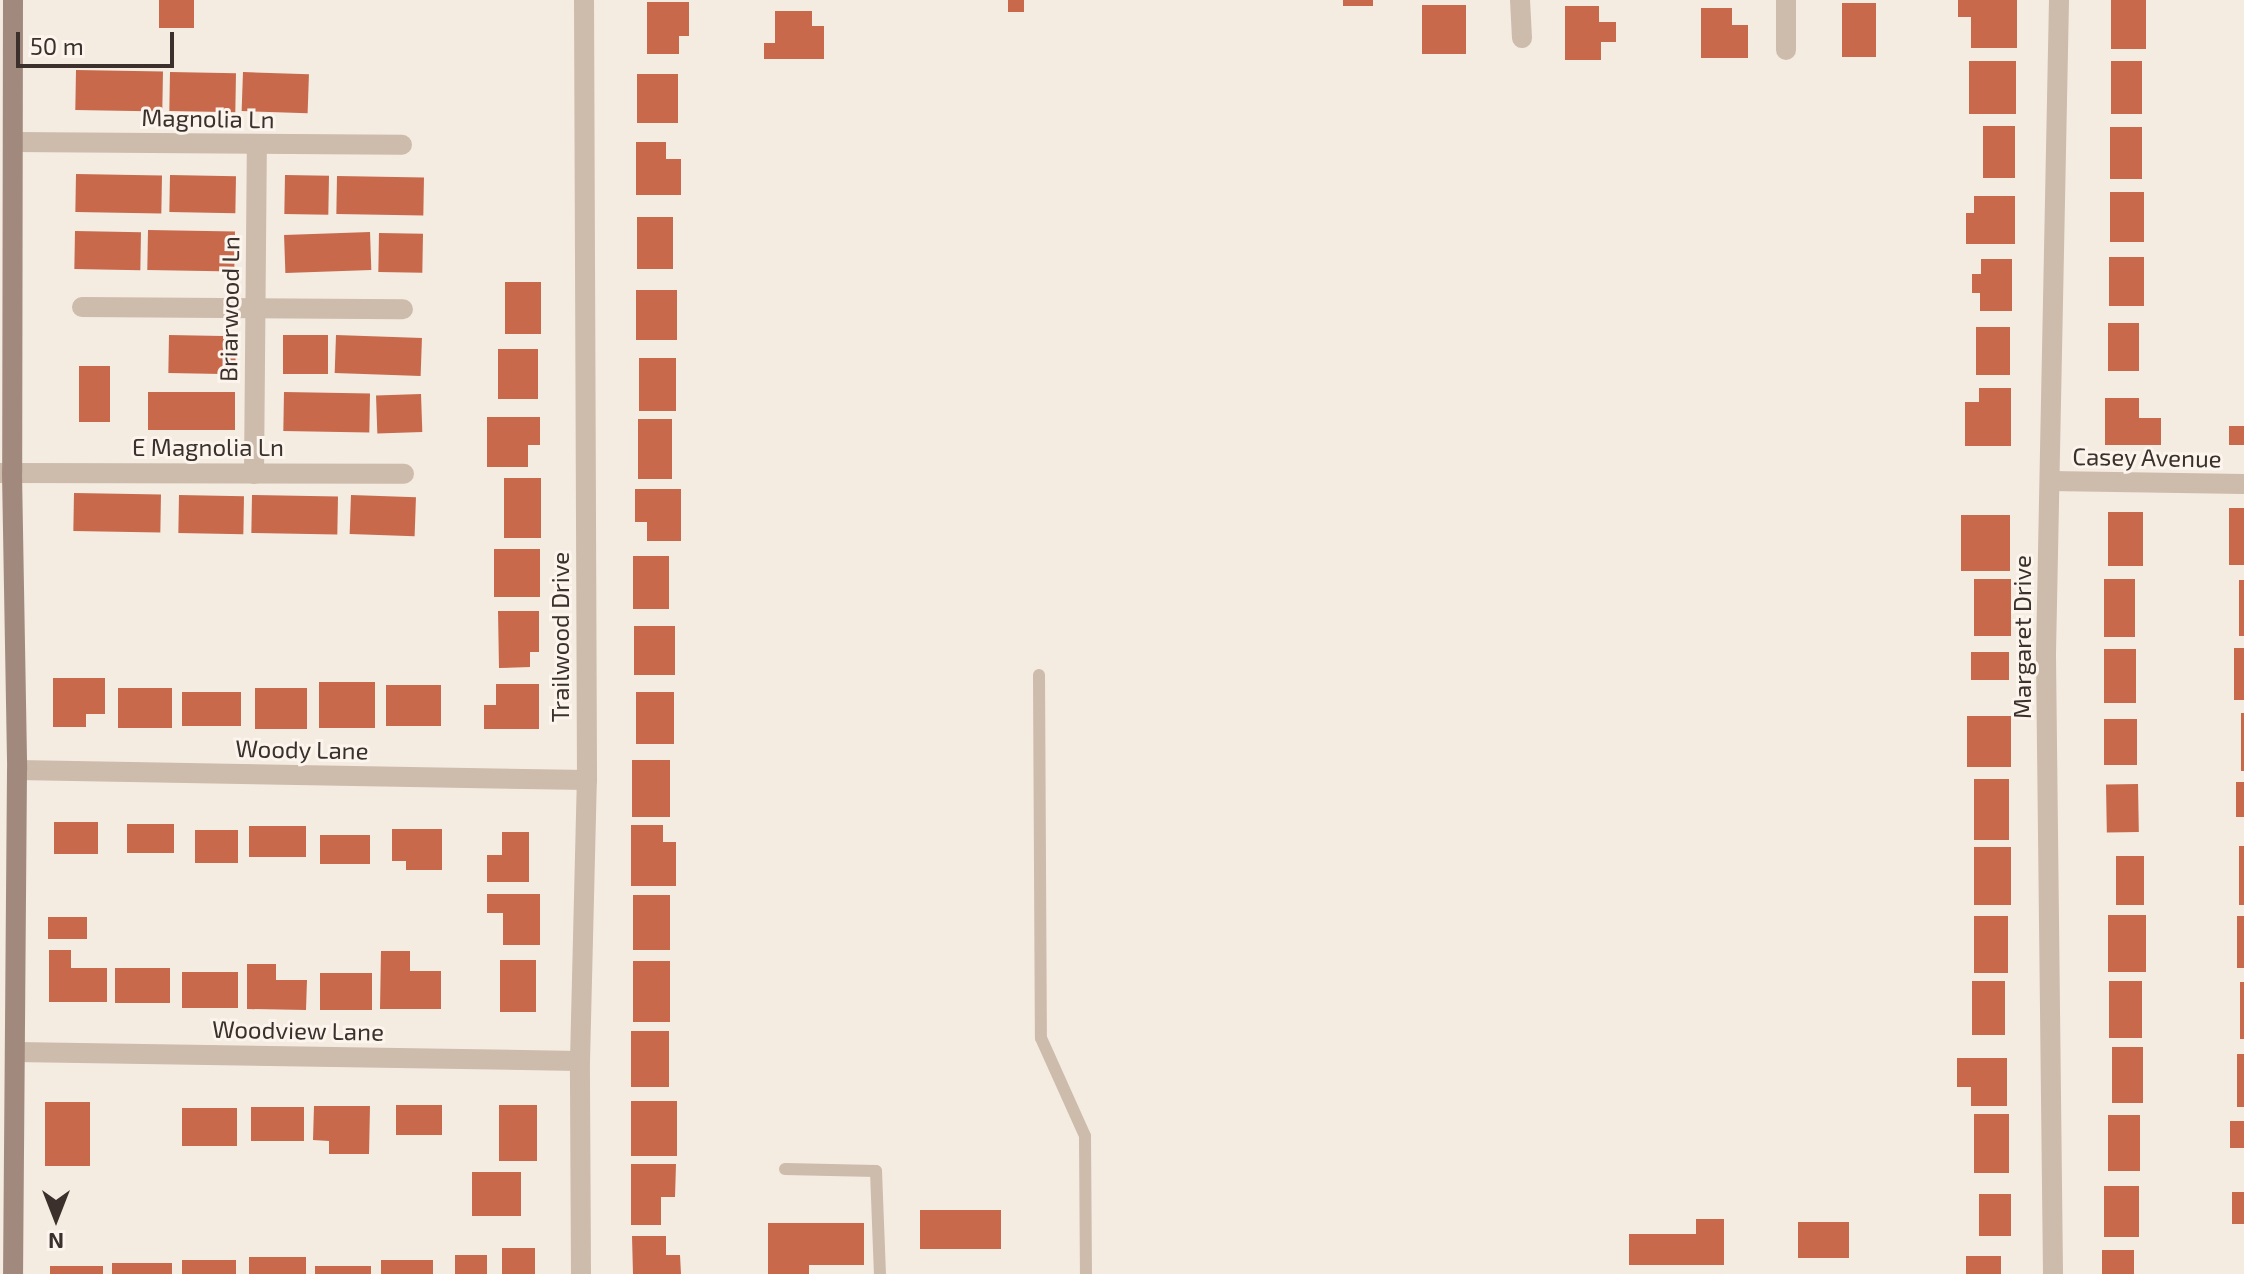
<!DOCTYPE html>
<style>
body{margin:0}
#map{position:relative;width:2244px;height:1274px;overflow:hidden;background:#f4ebe1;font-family:"Exo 2",sans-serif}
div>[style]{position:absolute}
.building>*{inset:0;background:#c8694b;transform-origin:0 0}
.lane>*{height:12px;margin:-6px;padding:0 6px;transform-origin:6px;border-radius:6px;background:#cdbbac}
.street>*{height:20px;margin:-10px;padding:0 10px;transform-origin:10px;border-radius:10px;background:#cdbbac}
.secondary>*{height:20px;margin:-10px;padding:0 10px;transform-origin:10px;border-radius:10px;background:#a18a7d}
span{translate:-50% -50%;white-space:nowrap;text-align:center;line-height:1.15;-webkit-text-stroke:6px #fbf5ee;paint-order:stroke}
.street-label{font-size:24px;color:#3b302b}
.north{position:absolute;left:16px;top:1178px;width:80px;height:80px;-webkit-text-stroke:6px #fbf5ee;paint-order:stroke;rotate:180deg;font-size:22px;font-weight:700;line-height:32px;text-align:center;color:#3b302b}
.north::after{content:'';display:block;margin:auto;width:28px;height:36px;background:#3b302b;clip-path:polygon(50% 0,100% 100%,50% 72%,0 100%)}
.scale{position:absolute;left:16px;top:32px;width:158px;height:36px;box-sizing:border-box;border:4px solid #3b302b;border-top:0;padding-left:10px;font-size:24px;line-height:28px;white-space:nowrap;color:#3b302b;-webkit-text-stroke:6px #fbf5ee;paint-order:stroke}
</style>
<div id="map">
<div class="building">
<div style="left:159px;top:0;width:35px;height:28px"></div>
<div style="left:1008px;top:0;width:16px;height:12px"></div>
<div style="left:1343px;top:0;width:30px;height:6px"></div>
<div style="clip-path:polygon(1958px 0,2017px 0,2017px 48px,1971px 48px,1971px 17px,1958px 17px)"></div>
<div style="left:2111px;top:0;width:35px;height:49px"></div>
<div style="clip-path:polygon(647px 2px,689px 2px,689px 36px,679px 36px,679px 54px,647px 54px)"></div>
<div style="left:1842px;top:3px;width:34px;height:54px"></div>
<div style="left:1422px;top:5px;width:44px;height:49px"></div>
<div style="clip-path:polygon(1565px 6px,1599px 6px,1599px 22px,1616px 22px,1616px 42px,1601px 42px,1601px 60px,1565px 60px)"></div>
<div style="clip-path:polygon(1701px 8px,1732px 8px,1732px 25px,1748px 25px,1748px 58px,1701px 58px)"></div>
<div style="clip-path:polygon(775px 11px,812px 11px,812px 26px,824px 26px,824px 59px,764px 59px,764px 43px,775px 43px)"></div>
<div style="left:1969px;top:61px;width:47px;height:53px"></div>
<div style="left:2111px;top:61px;width:31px;height:53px"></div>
<div style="left:76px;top:70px;width:87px;height:40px;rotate:1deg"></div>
<div style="left:170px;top:72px;width:66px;height:39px;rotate:1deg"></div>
<div style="left:243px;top:72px;width:66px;height:39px;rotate:2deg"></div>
<div style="left:637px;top:74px;width:41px;height:49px"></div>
<div style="left:1983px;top:126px;width:32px;height:52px"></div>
<div style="left:2110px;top:127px;width:32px;height:52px"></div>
<div style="clip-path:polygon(636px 142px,666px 142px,666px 159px,681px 159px,681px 195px,636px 195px)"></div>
<div style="left:76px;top:174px;width:86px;height:38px;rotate:1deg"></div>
<div style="left:170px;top:175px;width:66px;height:37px;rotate:1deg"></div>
<div style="left:285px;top:175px;width:44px;height:39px;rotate:1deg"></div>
<div style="left:337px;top:176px;width:87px;height:38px;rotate:1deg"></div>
<div style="left:2110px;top:192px;width:34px;height:50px"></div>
<div style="clip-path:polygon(1974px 196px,2015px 196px,2015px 244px,1966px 244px,1966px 213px,1974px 213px)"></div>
<div style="left:637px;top:217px;width:36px;height:52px"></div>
<div style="left:148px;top:230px;width:87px;height:40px;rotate:1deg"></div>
<div style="left:75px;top:231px;width:66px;height:38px;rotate:1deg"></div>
<div style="left:370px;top:232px;width:38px;height:86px;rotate:88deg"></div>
<div style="left:379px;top:233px;width:44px;height:39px;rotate:1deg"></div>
<div style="left:2109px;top:257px;width:35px;height:49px"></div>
<div style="clip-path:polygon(1981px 259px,2012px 259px,2012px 311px,1980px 311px,1980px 293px,1972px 293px,1972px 274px,1981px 274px)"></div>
<div style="left:505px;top:282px;width:36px;height:52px"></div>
<div style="left:636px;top:290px;width:41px;height:50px"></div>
<div style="left:2108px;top:323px;width:31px;height:48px"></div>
<div style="left:1976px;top:327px;width:34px;height:48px"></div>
<div style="left:169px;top:335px;width:67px;height:38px;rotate:1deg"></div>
<div style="left:328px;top:335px;width:39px;height:45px;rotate:90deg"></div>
<div style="left:336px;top:335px;width:86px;height:38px;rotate:2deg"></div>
<div style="left:498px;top:349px;width:40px;height:50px"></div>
<div style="left:639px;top:358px;width:37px;height:53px"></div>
<div style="left:79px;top:366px;width:31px;height:56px"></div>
<div style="clip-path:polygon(1979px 388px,2011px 388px,2011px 446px,1965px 446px,1965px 402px,1979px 402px)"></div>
<div style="left:235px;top:392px;width:38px;height:87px;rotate:90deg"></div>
<div style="left:284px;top:392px;width:86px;height:39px;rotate:1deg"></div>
<div style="left:421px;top:394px;width:38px;height:45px;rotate:88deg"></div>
<div style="clip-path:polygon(2105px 398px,2139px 398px,2139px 418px,2161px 418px,2161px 445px,2105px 445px)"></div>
<div style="clip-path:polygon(487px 417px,540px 417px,540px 445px,528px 445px,528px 467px,487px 467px)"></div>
<div style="left:638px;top:419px;width:34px;height:60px"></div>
<div style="left:2229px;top:426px;width:15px;height:19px"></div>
<div style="left:504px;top:478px;width:37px;height:60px"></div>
<div style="clip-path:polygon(635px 489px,681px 489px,681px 541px,647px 541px,647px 522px,635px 522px)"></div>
<div style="left:74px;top:493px;width:87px;height:38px;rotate:1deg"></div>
<div style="left:179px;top:495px;width:65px;height:38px;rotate:1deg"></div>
<div style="left:252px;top:495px;width:86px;height:38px;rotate:1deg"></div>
<div style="left:351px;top:495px;width:65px;height:39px;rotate:2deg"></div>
<div style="left:2229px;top:508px;width:15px;height:57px"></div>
<div style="left:2108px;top:512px;width:35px;height:54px"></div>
<div style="left:1961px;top:515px;width:49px;height:56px"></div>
<div style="left:494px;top:549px;width:46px;height:48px"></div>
<div style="left:633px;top:556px;width:36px;height:53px"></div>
<div style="left:1974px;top:579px;width:37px;height:57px"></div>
<div style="left:2104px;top:579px;width:31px;height:58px"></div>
<div style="left:2239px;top:580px;width:5px;height:56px"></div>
<div style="clip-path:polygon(498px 611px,539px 611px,539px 652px,530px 652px,530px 667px,499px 668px)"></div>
<div style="left:634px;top:626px;width:41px;height:49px"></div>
<div style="left:2234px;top:648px;width:10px;height:52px"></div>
<div style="left:2104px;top:649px;width:32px;height:54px"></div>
<div style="left:1971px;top:652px;width:38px;height:28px"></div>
<div style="clip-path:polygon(53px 678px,105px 678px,105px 714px,86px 714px,86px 727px,53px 727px)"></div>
<div style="left:319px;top:682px;width:56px;height:46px"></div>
<div style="clip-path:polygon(496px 684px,539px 684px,539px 729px,484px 729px,484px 705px,496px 705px)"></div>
<div style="left:386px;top:685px;width:55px;height:41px"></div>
<div style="left:118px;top:688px;width:54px;height:40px"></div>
<div style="left:255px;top:688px;width:52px;height:41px"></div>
<div style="left:182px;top:692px;width:59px;height:34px"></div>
<div style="left:636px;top:692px;width:38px;height:52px"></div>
<div style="left:2241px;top:713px;width:3px;height:58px"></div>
<div style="left:1967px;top:716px;width:44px;height:51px"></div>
<div style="left:2104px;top:719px;width:33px;height:46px"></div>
<div style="left:632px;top:760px;width:38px;height:57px"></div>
<div style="left:1974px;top:779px;width:35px;height:61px"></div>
<div style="left:2236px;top:782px;width:8px;height:35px"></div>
<div style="left:2138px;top:784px;width:48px;height:32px;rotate:89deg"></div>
<div style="left:54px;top:822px;width:44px;height:32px"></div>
<div style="left:127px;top:824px;width:47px;height:29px"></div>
<div style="clip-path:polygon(631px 825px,663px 825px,663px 842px,676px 842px,676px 886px,631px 886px)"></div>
<div style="left:249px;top:826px;width:57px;height:31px"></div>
<div style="clip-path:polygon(392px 829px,442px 829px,442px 870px,406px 870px,406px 861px,392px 861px)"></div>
<div style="left:195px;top:830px;width:43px;height:33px"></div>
<div style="clip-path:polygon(502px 832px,529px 832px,529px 882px,487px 882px,487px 855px,502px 855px)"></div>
<div style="left:320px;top:835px;width:50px;height:29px"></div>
<div style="left:2239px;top:846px;width:5px;height:59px"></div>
<div style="left:1974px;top:847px;width:37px;height:58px"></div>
<div style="left:2116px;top:856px;width:28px;height:49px"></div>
<div style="clip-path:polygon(487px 894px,540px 894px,540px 945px,503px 945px,503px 913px,487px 913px)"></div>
<div style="left:633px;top:895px;width:37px;height:55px"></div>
<div style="left:2108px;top:915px;width:38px;height:57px"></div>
<div style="left:1974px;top:916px;width:34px;height:57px"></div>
<div style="left:2237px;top:916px;width:7px;height:52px"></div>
<div style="left:48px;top:917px;width:39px;height:22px"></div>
<div style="clip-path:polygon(49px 950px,71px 950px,71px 968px,107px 968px,107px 1002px,49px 1002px)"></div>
<div style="clip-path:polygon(381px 951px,410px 951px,410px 971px,441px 971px,441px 1009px,380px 1009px)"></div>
<div style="left:500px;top:960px;width:36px;height:52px"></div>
<div style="left:633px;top:961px;width:37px;height:61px"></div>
<div style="clip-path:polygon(247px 964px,276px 964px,276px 980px,307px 980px,306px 1010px,247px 1009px)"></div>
<div style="left:115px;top:968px;width:55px;height:35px"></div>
<div style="left:182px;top:972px;width:56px;height:36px"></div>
<div style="left:320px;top:973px;width:52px;height:37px"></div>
<div style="left:1972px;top:981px;width:33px;height:54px"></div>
<div style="left:2109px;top:981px;width:33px;height:57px"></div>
<div style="left:2240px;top:982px;width:4px;height:57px"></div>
<div style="left:631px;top:1031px;width:38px;height:56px"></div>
<div style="left:2112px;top:1047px;width:31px;height:56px"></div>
<div style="left:2237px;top:1054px;width:7px;height:53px"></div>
<div style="clip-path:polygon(1957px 1058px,2007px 1058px,2007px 1106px,1971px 1106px,1971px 1087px,1957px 1087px)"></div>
<div style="left:631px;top:1101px;width:46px;height:55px"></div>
<div style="left:45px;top:1102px;width:45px;height:64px"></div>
<div style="left:396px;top:1105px;width:46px;height:30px"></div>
<div style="left:499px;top:1105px;width:38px;height:56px"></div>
<div style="clip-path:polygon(314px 1106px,370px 1106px,369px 1154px,329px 1154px,329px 1141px,313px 1140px)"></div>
<div style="left:251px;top:1107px;width:53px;height:34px"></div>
<div style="left:182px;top:1108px;width:55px;height:38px"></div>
<div style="left:1974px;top:1114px;width:35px;height:59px"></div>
<div style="left:2108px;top:1115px;width:32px;height:56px"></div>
<div style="left:2230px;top:1121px;width:14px;height:27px"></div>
<div style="clip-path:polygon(631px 1164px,676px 1164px,675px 1197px,661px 1197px,661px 1225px,631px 1225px)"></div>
<div style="left:472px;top:1172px;width:49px;height:44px"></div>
<div style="left:2104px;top:1186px;width:35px;height:51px"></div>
<div style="left:2232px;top:1192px;width:12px;height:32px"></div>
<div style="left:1979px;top:1194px;width:32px;height:42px"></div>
<div style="left:920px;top:1210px;width:81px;height:39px"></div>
<div style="clip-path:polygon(1696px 1219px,1724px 1219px,1724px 1265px,1629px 1265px,1629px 1234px,1696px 1234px)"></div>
<div style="left:1798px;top:1222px;width:51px;height:36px"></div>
<div style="clip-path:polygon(768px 1223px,864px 1223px,864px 1265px,809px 1265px,809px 1274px,768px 1274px)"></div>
<div style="clip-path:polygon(632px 1236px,666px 1236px,666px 1255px,680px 1255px,681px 1274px,633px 1274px)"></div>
<div style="left:502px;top:1248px;width:33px;height:26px"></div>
<div style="left:2102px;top:1250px;width:32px;height:24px"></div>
<div style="left:455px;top:1255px;width:32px;height:19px"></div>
<div style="left:1966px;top:1256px;width:35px;height:18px"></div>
<div style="left:249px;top:1257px;width:57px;height:17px"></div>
<div style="left:182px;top:1260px;width:54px;height:14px"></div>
<div style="left:381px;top:1260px;width:52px;height:14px"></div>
<div style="left:112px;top:1263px;width:60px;height:11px"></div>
<div style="left:50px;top:1266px;width:53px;height:8px"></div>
<div style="left:315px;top:1266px;width:56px;height:8px"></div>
</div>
<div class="lane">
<div style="left:1039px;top:675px;width:363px;rotate:89.7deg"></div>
<div style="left:1041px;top:1038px;width:107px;rotate:65.8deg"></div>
<div style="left:1085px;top:1136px;width:138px;rotate:89.6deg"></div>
<div style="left:785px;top:1169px;width:91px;rotate:1.3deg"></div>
<div style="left:876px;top:1171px;width:103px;rotate:87.8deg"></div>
</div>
<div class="street">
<div style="left:1520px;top:0;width:38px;rotate:87deg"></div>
<div style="left:1786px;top:50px;width:50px;rotate:-90deg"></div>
<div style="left:13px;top:142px;width:389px;rotate:0.4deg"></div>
<div style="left:82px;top:307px;width:321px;rotate:0.4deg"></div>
<div style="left:0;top:473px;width:404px;rotate:0.1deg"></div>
<div style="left:254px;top:474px;width:329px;rotate:-89.5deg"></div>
<div style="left:2050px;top:481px;width:194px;rotate:0.9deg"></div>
<div style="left:17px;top:770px;width:570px;rotate:1.01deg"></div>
<div style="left:15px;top:1052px;width:565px;rotate:0.91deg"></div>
<div style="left:581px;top:1274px;width:213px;rotate:-90.3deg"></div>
<div style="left:580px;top:1061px;width:281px;rotate:-88.6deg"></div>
<div style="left:587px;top:780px;width:780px;rotate:-90.22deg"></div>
<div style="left:2053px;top:1274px;width:621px;rotate:-90.65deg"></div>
<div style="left:2046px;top:653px;width:653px;rotate:-88.86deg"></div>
</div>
<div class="secondary">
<div style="left:13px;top:0;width:473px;rotate:90.1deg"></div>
<div style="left:12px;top:473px;width:297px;rotate:89deg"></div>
<div style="left:17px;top:770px;width:504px;rotate:90.45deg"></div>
</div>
<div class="street-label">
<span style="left:208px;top:118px;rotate:1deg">Magnolia Ln</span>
<span style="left:229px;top:309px;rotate:-89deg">Briarwood Ln</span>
<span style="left:208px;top:447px">E Magnolia Ln</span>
<span style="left:2147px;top:457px;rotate:1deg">Casey Avenue</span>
<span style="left:560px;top:637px;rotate:-90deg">Trailwood Drive</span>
<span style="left:2022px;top:637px;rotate:-90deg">Margaret Drive</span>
<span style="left:302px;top:749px;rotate:1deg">Woody Lane</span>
<span style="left:298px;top:1030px;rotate:1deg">Woodview Lane</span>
</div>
<div class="north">N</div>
<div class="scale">50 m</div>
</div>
